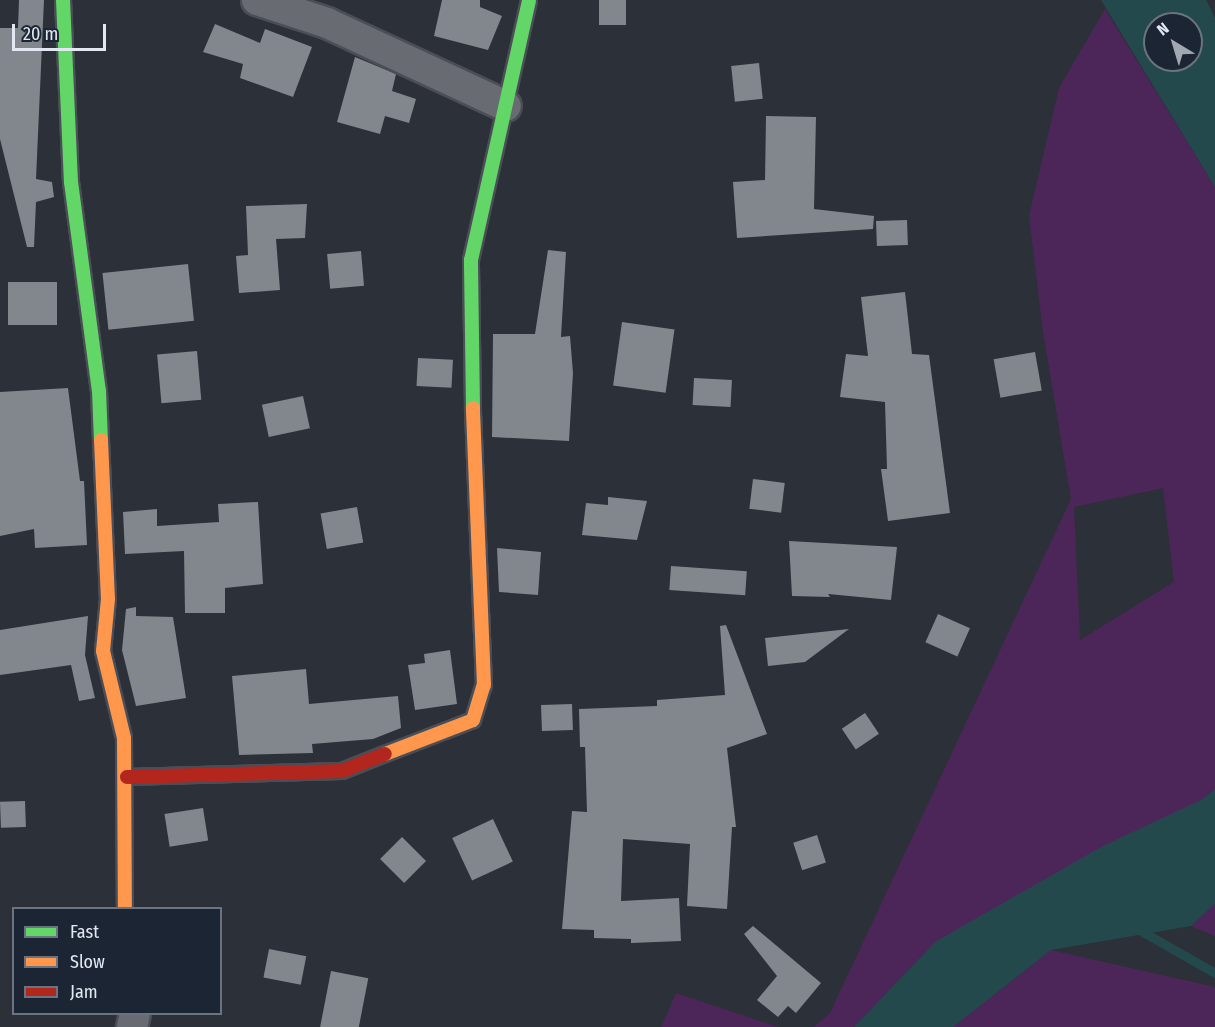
<!DOCTYPE html>
<style>
body{margin:0}
#map{position:relative;width:1215px;height:1027px;overflow:hidden;background:#2c3038;font-family:"Fira Sans Condensed",sans-serif}
div>[style]{position:absolute}
.green>*{inset:0;background:#4d2659}
.water>*{inset:0;background:#24494d}
.stream>*{height:9px;margin:-4.5px;padding:0 4.5px;transform-origin:4.5px;border-radius:4.5px;background:#24494d}
.building>*{inset:0;background:#81878d;transform-origin:0 0}
.roads{filter:drop-shadow(2px 0 #4b4e56) drop-shadow(-2px 0 #4b4e56) drop-shadow(0 2px #4b4e56) drop-shadow(0 -2px #4b4e56)}
.street>*{height:30px;margin:-15px;padding:0 15px;transform-origin:15px;border-radius:15px;background:#686c72}
.fast>*{height:14px;margin:-7px;padding:0 7px;transform-origin:7px;border-radius:7px;background:#63d668}
.slow>*{height:14px;margin:-7px;padding:0 7px;transform-origin:7px;border-radius:7px;background:#ff974d}
.jam>*{height:14px;margin:-7px;padding:0 7px;transform-origin:7px;border-radius:7px;background:#b3261e}
span{translate:-50% -50%;white-space:nowrap;text-align:center;line-height:1.15;-webkit-text-stroke:6px #1c2534;paint-order:stroke}
.legend{position:absolute;left:12px;top:907px;width:210px;height:108px;box-sizing:border-box;background:#1c2534;border:2px solid #6b7380;margin:0;padding:8px 10px;list-style:none;font-size:18px;color:#e2e8f2}
.legend li{display:flex;align-items:center;gap:12px;height:30px}
.legend b{width:30px;border:2px solid #6b7380}
.north{position:absolute;left:1143px;top:12px;width:60px;height:60px;box-sizing:border-box;background:#1c2534;border:2px solid #6b7380;border-radius:50%;rotate:322deg;font-size:16px;font-weight:700;line-height:24px;text-align:center;color:#e2e8f2}
.north::after{content:'';display:block;margin:auto;width:21px;height:27px;background:#a2a8b1;clip-path:polygon(50% 0,100% 100%,50% 72%,0 100%)}
.scale{position:absolute;left:12px;top:24px;width:94px;height:27px;box-sizing:border-box;border:3px solid #e2e8f2;border-top:0;padding-left:8px;font-size:18px;line-height:21px;white-space:nowrap;color:#e2e8f2;-webkit-text-stroke:4px #1c2534;paint-order:stroke}
</style>
<div id="map">
<div class="green">
<div style="clip-path:polygon(evenodd,1105px 9px,1215px 187px,1215px 789px,1203px 799px,935px 942px,854px 1027px,814px 1027px,830px 1013px,1071px 499px,1043px 332px,1029px 216px,1059px 88px,1105px 9px,1163px 488px,1174px 582px,1080px 640px,1074px 507px,1163px 488px)"></div>
<div style="clip-path:polygon(1215px 904px,1215px 936px,1191px 926px)"></div>
<div style="clip-path:polygon(1051px 950px,1215px 987px,1215px 1027px,953px 1027px)"></div>
<div style="clip-path:polygon(676px 993px,778px 1027px,661px 1027px)"></div>
</div>
<div class="water">
<div style="clip-path:polygon(evenodd,1101px 0,1206px 0,1215px 18px,1215px 187px,1101px 0,1155px 24px,1191px 24px,1191px 60px,1155px 60px,1155px 24px)"></div>
<div style="clip-path:polygon(1215px 789px,1215px 904px,1191px 926px,1051px 950px,953px 1027px,854px 1027px,935px 942px,1103px 846px,1203px 799px)"></div>
</div>
<div class="stream">
<div style="left:1136px;top:928px;width:91px;rotate:29.7deg"></div>
</div>
<div class="building">
<div style="clip-path:polygon(19px 0,44px 0,36px 179px,52px 182px,54px 197px,36px 202px,34px 247px,27px 247px,0 139px,0 28px,18px 28px)"></div>
<div style="clip-path:polygon(442px 0,480px 0,480px 7px,502px 16px,488px 50px,434px 36px)"></div>
<div style="left:599px;top:0;width:27px;height:25px"></div>
<div style="clip-path:polygon(215px 24px,260px 43px,265px 29px,312px 47px,293px 97px,240px 78px,243px 64px,203px 52px)"></div>
<div style="clip-path:polygon(355px 57px,396px 74px,392px 91px,416px 99px,409px 123px,385px 116px,380px 134px,337px 122px)"></div>
<div style="left:759px;top:63px;width:36px;height:28px;rotate:84deg"></div>
<div style="clip-path:polygon(766px 116px,816px 117px,814px 209px,874px 216px,873px 229px,737px 238px,733px 182px,765px 180px)"></div>
<div style="clip-path:polygon(307px 204px,305px 238px,276px 239px,280px 290px,239px 293px,236px 256px,248px 255px,246px 206px)"></div>
<div style="left:907px;top:220px;width:25px;height:31px;rotate:88deg"></div>
<div style="clip-path:polygon(548px 250px,566px 252px,561px 337px,570px 336px,573px 373px,569px 441px,492px 437px,493px 334px,535px 334px)"></div>
<div style="left:361px;top:251px;width:35px;height:34px;rotate:85deg"></div>
<div style="left:188px;top:264px;width:57px;height:86px;rotate:84deg"></div>
<div style="left:57px;top:282px;width:43px;height:49px;rotate:90deg"></div>
<div style="clip-path:polygon(905px 292px,912px 354px,929px 355px,950px 513px,888px 521px,881px 469px,887px 469px,885px 402px,840px 397px,846px 354px,868px 356px,861px 297px)"></div>
<div style="left:622px;top:322px;width:53px;height:64px;rotate:8deg"></div>
<div style="left:197px;top:351px;width:49px;height:40px;rotate:85deg"></div>
<div style="left:1035px;top:352px;width:39px;height:42px;rotate:80deg"></div>
<div style="left:418px;top:358px;width:35px;height:28px;rotate:3deg"></div>
<div style="left:694px;top:378px;width:38px;height:27px;rotate:3deg"></div>
<div style="clip-path:polygon(68px 388px,80px 481px,84px 481px,87px 545px,35px 548px,34px 529px,0 536px,0 392px)"></div>
<div style="left:303px;top:396px;width:33px;height:42px;rotate:78deg"></div>
<div style="left:753px;top:479px;width:32px;height:30px;rotate:7deg"></div>
<div style="clip-path:polygon(608px 497px,647px 501px,637px 540px,582px 535px,586px 503px,608px 505px)"></div>
<div style="clip-path:polygon(258px 502px,263px 584px,225px 588px,225px 613px,185px 613px,184px 551px,125px 554px,123px 512px,157px 509px,157px 526px,219px 522px,218px 504px)"></div>
<div style="left:357px;top:507px;width:36px;height:37px;rotate:80deg"></div>
<div style="clip-path:polygon(789px 541px,897px 547px,891px 600px,828px 594px,830px 597px,792px 596px)"></div>
<div style="clip-path:polygon(497px 548px,541px 552px,538px 595px,499px 592px)"></div>
<div style="left:671px;top:566px;width:76px;height:24px;rotate:4deg"></div>
<div style="clip-path:polygon(136px 607px,136px 616px,173px 617px,186px 698px,136px 706px,122px 650px,126px 609px)"></div>
<div style="left:938px;top:614px;width:35px;height:31px;rotate:24deg"></div>
<div style="clip-path:polygon(88px 616px,85px 655px,95px 698px,79px 701px,71px 665px,0 675px,0 630px)"></div>
<div style="clip-path:polygon(726px 625px,767px 734px,727px 748px,736px 827px,732px 827px,727px 909px,687px 906px,690px 844px,623px 839px,621px 901px,679px 898px,681px 941px,631px 943px,631px 939px,594px 938px,594px 930px,562px 929px,572px 811px,587px 812px,585px 747px,580px 747px,579px 709px,657px 706px,657px 700px,725px 695px,720px 626px)"></div>
<div style="clip-path:polygon(849px 629px,805px 662px,768px 666px,765px 638px)"></div>
<div style="clip-path:polygon(450px 650px,457px 704px,415px 710px,408px 665px,425px 663px,424px 654px)"></div>
<div style="clip-path:polygon(306px 669px,309px 704px,398px 696px,401px 728px,373px 739px,312px 744px,313px 753px,239px 755px,232px 676px)"></div>
<div style="left:572px;top:704px;width:26px;height:31px;rotate:88deg"></div>
<div style="left:865px;top:713px;width:25px;height:28px;rotate:56deg"></div>
<div style="left:25px;top:801px;width:26px;height:25px;rotate:88deg"></div>
<div style="left:203px;top:808px;width:33px;height:39px;rotate:81deg"></div>
<div style="left:493px;top:819px;width:47px;height:45px;rotate:65deg"></div>
<div style="left:817px;top:835px;width:29px;height:25px;rotate:72deg"></div>
<div style="left:402px;top:837px;width:34px;height:31px;rotate:45deg"></div>
<div style="clip-path:polygon(753px 926px,821px 983px,796px 1013px,788px 1006px,778px 1017px,757px 1000px,777px 976px,744px 934px)"></div>
<div style="left:269px;top:949px;width:38px;height:29px;rotate:11deg"></div>
<div style="left:331px;top:971px;width:38px;height:57px;rotate:11deg"></div>
</div>
<div class="roads">
<div class="street">
<div style="left:257px;top:0;width:74px;rotate:18.2deg"></div>
<div style="left:327px;top:23px;width:197px;rotate:24.9deg"></div>
<div style="left:132px;top:1027px;width:13px;rotate:-77deg"></div>
</div>
<div class="fast">
<div style="left:63px;top:0;width:182px;rotate:87.5deg"></div>
<div style="left:71px;top:182px;width:211px;rotate:82.4deg"></div>
<div style="left:99px;top:391px;width:49px;rotate:87.7deg"></div>
<div style="left:473px;top:408px;width:148px;rotate:-90.8deg"></div>
<div style="left:471px;top:260px;width:266px;rotate:-77.4deg"></div>
</div>
<div class="slow">
<div style="left:101px;top:440px;width:159px;rotate:87.5deg"></div>
<div style="left:108px;top:599px;width:52px;rotate:95.5deg"></div>
<div style="left:103px;top:651px;width:89px;rotate:76.4deg"></div>
<div style="left:124px;top:738px;width:170px;rotate:89.7deg"></div>
<div style="left:385px;top:754px;width:94px;rotate:-21.1deg"></div>
<div style="left:473px;top:720px;width:37px;rotate:-73deg"></div>
<div style="left:484px;top:685px;width:277px;rotate:-92.3deg"></div>
</div>
<div class="jam">
<div style="left:127px;top:777px;width:215px;rotate:-1.6deg"></div>
<div style="left:342px;top:771px;width:46px;rotate:-21.6deg"></div>
</div>
</div>
<ul class="legend">
<li><b style="height:8px;background:#63d668"></b>Fast</li>
<li><b style="height:8px;background:#ff974d"></b>Slow</li>
<li><b style="height:8px;background:#b3261e"></b>Jam</li>
</ul>
<div class="north">N</div>
<div class="scale">20 m</div>
</div>
